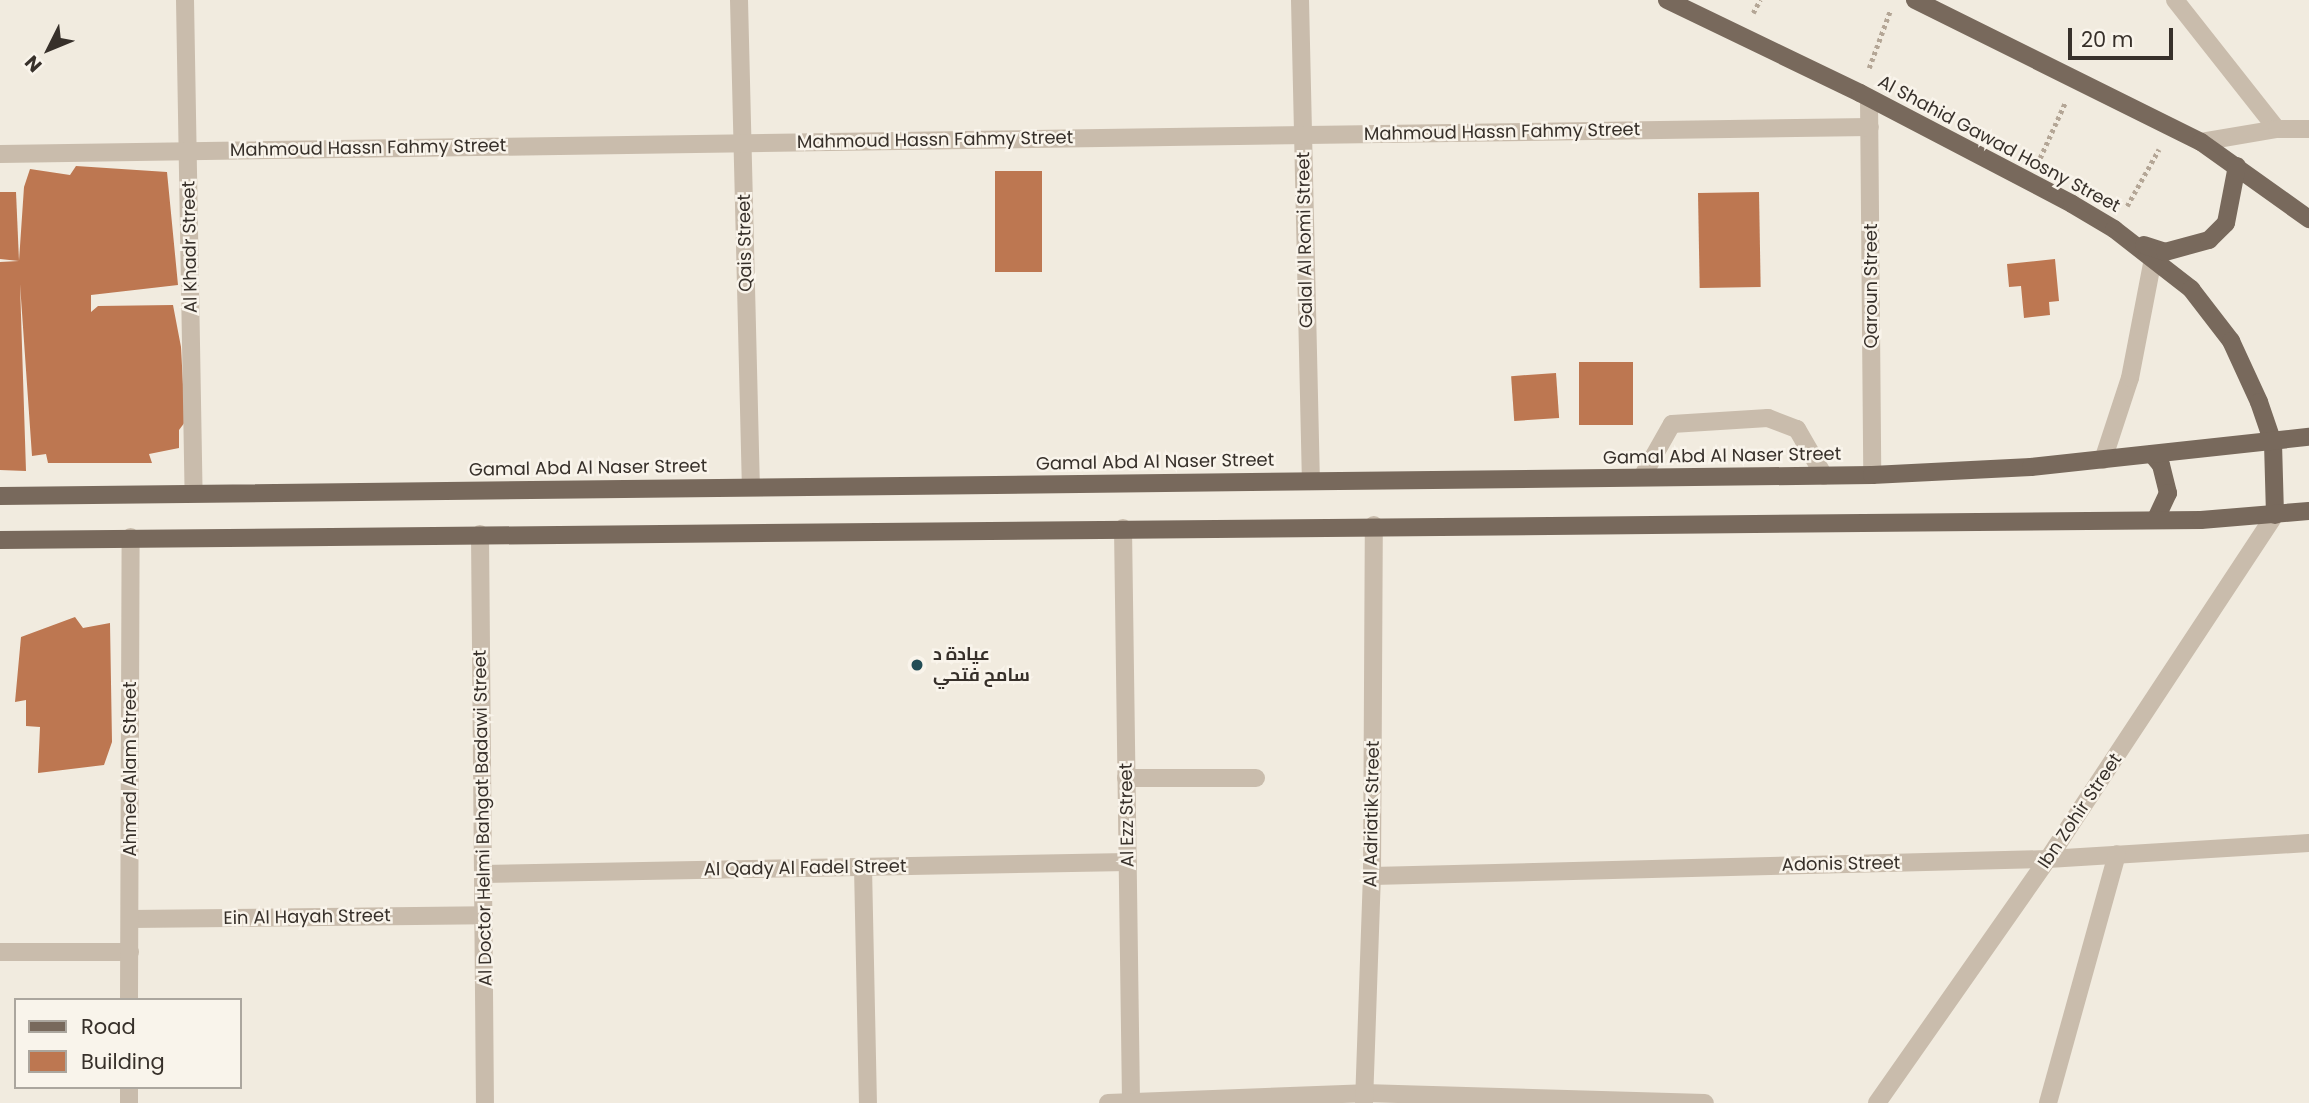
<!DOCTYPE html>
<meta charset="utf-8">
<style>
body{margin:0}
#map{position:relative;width:2309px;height:1103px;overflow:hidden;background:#f1ebdf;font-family:Poppins,Cairo,sans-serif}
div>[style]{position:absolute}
.building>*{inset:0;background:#bd7751;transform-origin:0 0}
.path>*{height:4.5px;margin-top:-2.25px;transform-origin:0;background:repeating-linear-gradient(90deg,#b4a696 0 3.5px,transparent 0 7px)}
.minor>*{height:18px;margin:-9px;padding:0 9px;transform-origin:9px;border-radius:9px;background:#c9bcac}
.major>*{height:18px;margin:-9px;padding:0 9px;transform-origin:9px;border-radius:9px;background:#78695c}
.dots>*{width:19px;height:19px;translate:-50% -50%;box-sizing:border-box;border:4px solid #f9f4eb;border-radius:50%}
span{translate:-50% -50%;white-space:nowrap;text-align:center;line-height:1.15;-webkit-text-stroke:5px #f9f4eb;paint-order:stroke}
.street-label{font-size:18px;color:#37302a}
.poi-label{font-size:18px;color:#37302a;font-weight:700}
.left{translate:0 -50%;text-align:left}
.legend{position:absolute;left:14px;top:998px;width:228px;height:91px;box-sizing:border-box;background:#f9f4eb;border:2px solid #aba69e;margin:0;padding:9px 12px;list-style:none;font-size:21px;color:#37302a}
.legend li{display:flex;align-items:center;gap:14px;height:35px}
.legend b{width:35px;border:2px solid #aba69e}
.north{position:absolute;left:14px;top:14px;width:70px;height:70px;-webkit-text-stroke:5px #f9f4eb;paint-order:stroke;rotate:227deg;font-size:19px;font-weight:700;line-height:28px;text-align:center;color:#37302a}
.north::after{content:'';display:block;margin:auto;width:24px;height:32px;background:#37302a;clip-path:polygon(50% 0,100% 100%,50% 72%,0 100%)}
.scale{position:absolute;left:2068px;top:28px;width:105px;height:32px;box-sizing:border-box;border:4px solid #37302a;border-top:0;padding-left:9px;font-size:21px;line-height:24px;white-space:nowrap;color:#37302a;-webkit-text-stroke:5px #f9f4eb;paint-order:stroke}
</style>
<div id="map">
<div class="building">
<div style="clip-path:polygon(76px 166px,167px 172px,178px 285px,91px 295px,91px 312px,98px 306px,173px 305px,181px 347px,185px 422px,179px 430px,179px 448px,149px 454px,152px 463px,48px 463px,46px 454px,32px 456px,20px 284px,26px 471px,0 470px,0 262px,19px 261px,24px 187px,30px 169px,70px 175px)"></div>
<div style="left:995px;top:171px;width:47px;height:101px"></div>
<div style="clip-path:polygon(0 192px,16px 192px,19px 261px,0 259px)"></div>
<div style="left:1759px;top:192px;width:95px;height:61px;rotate:89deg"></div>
<div style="clip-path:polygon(2055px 259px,2059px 301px,2049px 302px,2050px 315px,2024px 318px,2021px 286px,2009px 287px,2007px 264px)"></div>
<div style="left:1579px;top:362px;width:54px;height:63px"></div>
<div style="left:1556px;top:373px;width:45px;height:45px;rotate:86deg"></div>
<div style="clip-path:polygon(75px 617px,83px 628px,110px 623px,112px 742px,104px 765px,38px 773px,40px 727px,26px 726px,26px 700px,15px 702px,21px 637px)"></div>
</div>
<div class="path">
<div style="left:1753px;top:13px;width:15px;rotate:-62deg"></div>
<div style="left:1869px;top:68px;width:61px;rotate:-69.8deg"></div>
<div style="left:2040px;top:158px;width:60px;rotate:-65.6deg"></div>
<div style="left:2127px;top:206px;width:65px;rotate:-60.7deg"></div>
</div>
<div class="minor">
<div style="left:185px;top:0;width:493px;rotate:89deg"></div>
<div style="left:739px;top:0;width:487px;rotate:88.6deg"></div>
<div style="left:1300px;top:0;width:481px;rotate:88.7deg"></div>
<div style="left:2175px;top:0;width:164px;rotate:51.7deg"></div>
<div style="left:2277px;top:129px;width:77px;rotate:170.3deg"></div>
<div style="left:1869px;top:98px;width:377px;rotate:89.5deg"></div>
<div style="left:2277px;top:129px;width:32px"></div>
<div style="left:0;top:154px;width:1870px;rotate:-0.83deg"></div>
<div style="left:2103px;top:460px;width:86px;rotate:-71.8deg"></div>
<div style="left:2130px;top:378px;width:122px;rotate:-79.1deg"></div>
<div style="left:1642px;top:477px;width:61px;rotate:-60.5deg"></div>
<div style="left:1672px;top:424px;width:96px;rotate:-3.6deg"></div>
<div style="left:1768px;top:418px;width:31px;rotate:21deg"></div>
<div style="left:1797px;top:429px;width:54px;rotate:60.1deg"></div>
<div style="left:1123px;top:528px;width:575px;rotate:89.2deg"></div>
<div style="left:480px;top:534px;width:569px;rotate:89.5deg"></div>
<div style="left:1126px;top:778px;width:130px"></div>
<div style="left:863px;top:867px;width:236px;rotate:88.8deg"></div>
<div style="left:483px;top:874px;width:645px;rotate:-1.07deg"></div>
<div style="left:1372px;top:876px;width:676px;rotate:-1.44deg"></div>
<div style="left:2048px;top:859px;width:261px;rotate:-3.5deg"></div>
<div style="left:130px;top:919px;width:354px;rotate:-0.6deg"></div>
<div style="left:0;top:952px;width:130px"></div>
<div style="left:129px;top:1000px;width:463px;rotate:-89.8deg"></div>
<div style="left:129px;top:1103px;width:16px;rotate:-90deg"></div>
<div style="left:1108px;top:1103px;width:256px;rotate:-2.2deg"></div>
<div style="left:1364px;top:1093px;width:341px;rotate:1.7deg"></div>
<div style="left:1364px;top:1103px;width:227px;rotate:-88deg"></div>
<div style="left:1372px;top:876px;width:351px;rotate:-89.7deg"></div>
<div style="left:1877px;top:1103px;width:298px;rotate:-55deg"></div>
<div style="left:2048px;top:859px;width:412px;rotate:-56.6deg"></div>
<div style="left:2048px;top:1103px;width:258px;rotate:-74.5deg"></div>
</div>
<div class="major">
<div style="left:1667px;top:0;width:214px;rotate:25.7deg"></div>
<div style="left:1860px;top:93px;width:239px;rotate:27.6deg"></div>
<div style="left:2072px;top:204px;width:49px;rotate:30.8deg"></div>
<div style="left:2114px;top:229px;width:98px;rotate:37.9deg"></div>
<div style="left:2191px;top:289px;width:66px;rotate:52.4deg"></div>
<div style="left:2231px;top:341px;width:67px;rotate:65.3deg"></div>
<div style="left:2259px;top:402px;width:43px;rotate:71.1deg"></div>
<div style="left:2273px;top:443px;width:72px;rotate:88.4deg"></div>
<div style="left:1915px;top:0;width:319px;rotate:26.4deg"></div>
<div style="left:2201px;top:142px;width:133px;rotate:35.5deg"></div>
<div style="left:2144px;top:245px;width:22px;rotate:18deg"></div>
<div style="left:2165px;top:252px;width:46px;rotate:-15.3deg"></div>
<div style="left:2209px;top:240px;width:24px;rotate:-45deg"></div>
<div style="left:2226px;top:223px;width:58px;rotate:-79.1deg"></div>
<div style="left:2152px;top:454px;width:14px;rotate:51deg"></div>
<div style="left:2161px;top:465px;width:29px;rotate:76deg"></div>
<div style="left:2168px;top:493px;width:29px;rotate:115deg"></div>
<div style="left:0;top:496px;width:1872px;rotate:-0.64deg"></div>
<div style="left:1872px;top:475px;width:159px;rotate:-2.9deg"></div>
<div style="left:2031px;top:467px;width:280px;rotate:-6.2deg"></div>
<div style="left:0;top:540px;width:2201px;rotate:-0.52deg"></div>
<div style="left:2201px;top:520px;width:108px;rotate:-4.8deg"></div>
</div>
<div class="dots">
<div style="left:917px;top:665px;background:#224d56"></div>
</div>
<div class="street-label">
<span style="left:1502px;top:132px;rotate:-1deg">Mahmoud Hassn Fahmy Street</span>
<span style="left:935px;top:140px;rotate:-1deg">Mahmoud Hassn Fahmy Street</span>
<span style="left:1999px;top:144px;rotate:28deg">Al Shahid Gawad Hosny Street</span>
<span style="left:368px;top:148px;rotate:-1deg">Mahmoud Hassn Fahmy Street</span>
<span style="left:1305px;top:240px;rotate:-91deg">Galal Al Romi Street</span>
<span style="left:745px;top:243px;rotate:-91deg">Qais Street</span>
<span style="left:190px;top:247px;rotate:-91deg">Al Khadr Street</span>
<span style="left:1871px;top:286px;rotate:-90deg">Qaroun Street</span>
<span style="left:1722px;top:456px;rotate:-1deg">Gamal Abd Al Naser Street</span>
<span style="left:1155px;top:462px;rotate:-1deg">Gamal Abd Al Naser Street</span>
<span style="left:588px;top:468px;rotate:-1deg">Gamal Abd Al Naser Street</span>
<span style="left:130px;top:769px;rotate:-90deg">Ahmed Alam Street</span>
<span style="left:2080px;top:811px;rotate:-56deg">Ibn Zohir Street</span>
<span style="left:1372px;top:814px;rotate:-89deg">Al Adriatik Street</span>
<span style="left:1127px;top:815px;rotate:-91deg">Al Ezz Street</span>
<span style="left:483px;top:818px;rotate:-91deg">Al Doctor Helmi Bahgat Badawi Street</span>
<span style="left:1841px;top:864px;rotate:-1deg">Adonis Street</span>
<span style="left:805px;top:868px;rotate:-1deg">Al Qady Al Fadel Street</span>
<span style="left:307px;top:917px;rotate:-1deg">Ein Al Hayah Street</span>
</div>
<div class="poi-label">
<span class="left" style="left:933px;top:665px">عيادة د<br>سامح فتحي</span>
</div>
<ul class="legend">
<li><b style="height:9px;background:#78695c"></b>Road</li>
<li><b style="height:19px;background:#bd7751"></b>Building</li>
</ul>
<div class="north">N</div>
<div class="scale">20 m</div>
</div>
